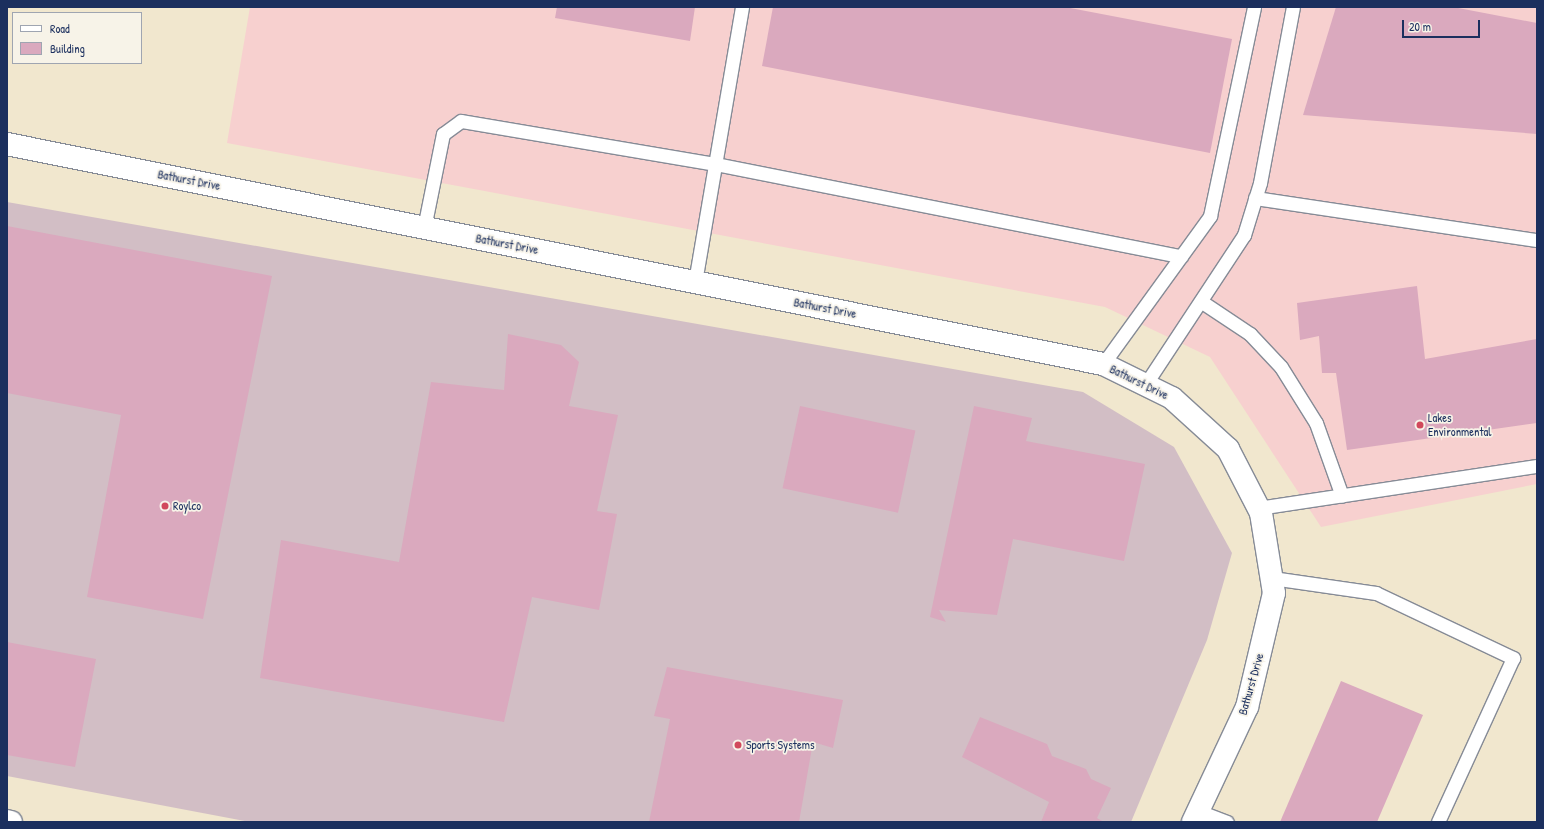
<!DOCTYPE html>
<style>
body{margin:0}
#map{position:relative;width:1544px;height:829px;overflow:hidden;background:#f1e7ce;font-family:"Patrick Hand",sans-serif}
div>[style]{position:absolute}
.built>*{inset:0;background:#f7d0cf}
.industrial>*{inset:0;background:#d2bec5}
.building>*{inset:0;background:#daa9be;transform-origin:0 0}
.roads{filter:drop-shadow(1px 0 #868b96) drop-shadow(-1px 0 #868b96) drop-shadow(0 1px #868b96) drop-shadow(0 -1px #868b96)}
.lane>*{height:13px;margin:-6.5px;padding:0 6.5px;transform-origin:6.5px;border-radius:6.5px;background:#fff}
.street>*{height:22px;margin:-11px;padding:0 11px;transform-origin:11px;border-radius:11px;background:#fff}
.dots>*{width:11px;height:11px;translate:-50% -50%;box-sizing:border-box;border:2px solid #f7f3e8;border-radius:50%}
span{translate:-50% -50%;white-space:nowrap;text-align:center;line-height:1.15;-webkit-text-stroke:3.5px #f7f3e8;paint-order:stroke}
.street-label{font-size:12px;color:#1b2f5e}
.poi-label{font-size:12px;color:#1b2f5e}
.left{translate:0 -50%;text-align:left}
.frame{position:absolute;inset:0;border:8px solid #1b2f5e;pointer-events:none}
.legend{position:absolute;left:12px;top:12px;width:130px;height:52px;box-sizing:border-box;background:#f7f3e8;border:1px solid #9fa5b1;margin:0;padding:5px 7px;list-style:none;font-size:12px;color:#1b2f5e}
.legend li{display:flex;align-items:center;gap:8px;height:20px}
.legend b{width:20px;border:1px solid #9fa5b1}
.scale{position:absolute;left:1402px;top:20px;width:78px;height:18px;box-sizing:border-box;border:2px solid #1b2f5e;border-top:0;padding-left:5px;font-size:12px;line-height:14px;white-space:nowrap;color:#1b2f5e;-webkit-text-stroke:3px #f7f3e8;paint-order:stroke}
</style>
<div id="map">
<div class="built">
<div style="clip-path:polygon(250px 7px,1537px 7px,1537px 484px,1321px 527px,1210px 357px,1105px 307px,227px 143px)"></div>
</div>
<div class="industrial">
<div style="clip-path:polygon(7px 202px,1083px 392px,1174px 447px,1232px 553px,1207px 640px,1131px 822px,250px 822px,7px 776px)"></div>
</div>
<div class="building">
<div style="clip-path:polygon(557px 7px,695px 7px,690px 41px,555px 18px)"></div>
<div style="clip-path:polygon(773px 7px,1065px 7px,1232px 39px,1210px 153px,762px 66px)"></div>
<div style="clip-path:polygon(1336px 7px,1453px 7px,1537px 23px,1537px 134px,1303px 115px)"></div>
<div style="clip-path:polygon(7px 226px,272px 276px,203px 619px,87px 597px,121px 415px,7px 393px)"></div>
<div style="clip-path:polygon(1417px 286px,1425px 359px,1537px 339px,1537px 423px,1347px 450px,1336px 373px,1322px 373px,1319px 336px,1300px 340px,1297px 303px)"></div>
<div style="clip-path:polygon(508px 334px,561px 345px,579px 362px,569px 406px,618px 415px,597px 511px,617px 514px,599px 610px,532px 597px,504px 722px,260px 678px,281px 540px,399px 562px,431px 382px,504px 390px)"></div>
<div style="left:800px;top:406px;width:118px;height:84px;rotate:12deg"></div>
<div style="clip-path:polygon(974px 406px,1032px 418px,1026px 441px,1145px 464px,1124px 561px,1013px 539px,997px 615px,939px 610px,946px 622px,930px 617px)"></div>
<div style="clip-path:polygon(7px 642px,96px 659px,75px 767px,7px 755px)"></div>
<div style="clip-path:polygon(667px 667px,843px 700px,833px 748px,813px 742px,799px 822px,649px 822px,670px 719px,654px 716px)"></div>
<div style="clip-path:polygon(1341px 681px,1423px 715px,1377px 822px,1280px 822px)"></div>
<div style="clip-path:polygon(980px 717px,1047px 744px,1052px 756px,1086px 769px,1091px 779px,1111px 788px,1097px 818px,1104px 822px,1041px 822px,1049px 802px,962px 757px)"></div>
</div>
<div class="roads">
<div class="lane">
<div style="left:1255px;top:198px;width:285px;rotate:8.5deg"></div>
<div style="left:424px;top:228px;width:96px;rotate:-78.6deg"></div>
<div style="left:443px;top:134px;width:22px;rotate:-36deg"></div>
<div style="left:461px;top:121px;width:258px;rotate:9.6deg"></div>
<div style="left:715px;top:164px;width:475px;rotate:11.2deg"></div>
<div style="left:695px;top:282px;width:279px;rotate:-80.3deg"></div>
<div style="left:1202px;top:302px;width:58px;rotate:33.7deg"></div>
<div style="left:1250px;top:334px;width:45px;rotate:46.8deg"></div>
<div style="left:1281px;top:367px;width:66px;rotate:58deg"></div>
<div style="left:1316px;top:423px;width:77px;rotate:70.4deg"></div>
<div style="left:1103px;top:364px;width:183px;rotate:-54.1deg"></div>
<div style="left:1210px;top:216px;width:214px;rotate:-78.1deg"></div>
<div style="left:1145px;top:385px;width:180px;rotate:-56.6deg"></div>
<div style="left:1244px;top:235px;width:54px;rotate:-72.9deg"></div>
<div style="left:1260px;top:183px;width:179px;rotate:-79.4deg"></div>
<div style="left:1258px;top:508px;width:282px;rotate:-8.6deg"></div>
<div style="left:1272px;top:578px;width:105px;rotate:8.2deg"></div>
<div style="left:1376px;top:593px;width:152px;rotate:25.4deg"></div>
<div style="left:1513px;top:658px;width:180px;rotate:114.6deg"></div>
<div style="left:1198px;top:811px;width:31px;rotate:21deg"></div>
</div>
<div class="street">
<div style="left:7px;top:144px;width:1118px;rotate:11.35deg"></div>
<div style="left:1103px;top:364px;width:77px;rotate:26.2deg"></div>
<div style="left:1172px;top:398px;width:76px;rotate:42.3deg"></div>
<div style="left:1228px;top:449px;width:72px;rotate:62.7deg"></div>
<div style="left:1261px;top:513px;width:81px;rotate:80.8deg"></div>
<div style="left:1274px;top:593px;width:117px;rotate:103.3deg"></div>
<div style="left:1247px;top:707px;width:127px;rotate:115.2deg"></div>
<div style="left:7px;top:821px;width:4px;rotate:14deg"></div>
</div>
</div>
<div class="dots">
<div style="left:1420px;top:425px;background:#d1495b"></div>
<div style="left:165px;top:506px;background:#d1495b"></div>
<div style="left:738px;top:745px;background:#d1495b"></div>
</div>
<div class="street-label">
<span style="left:189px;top:180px;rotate:11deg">Bathurst Drive</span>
<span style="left:507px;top:244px;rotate:11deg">Bathurst Drive</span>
<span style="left:825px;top:308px;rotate:11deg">Bathurst Drive</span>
<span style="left:1139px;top:382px;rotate:26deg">Bathurst Drive</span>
<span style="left:1251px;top:684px;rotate:-74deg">Bathurst Drive</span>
</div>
<div class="poi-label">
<span class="left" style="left:1428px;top:425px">Lakes<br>Environmental</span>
<span class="left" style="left:173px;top:506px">Roylco</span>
<span class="left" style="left:746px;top:745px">Sports Systems</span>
</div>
<div class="frame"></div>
<ul class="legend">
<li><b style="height:5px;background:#fff"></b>Road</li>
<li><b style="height:11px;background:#daa9be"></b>Building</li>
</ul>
<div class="scale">20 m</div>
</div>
